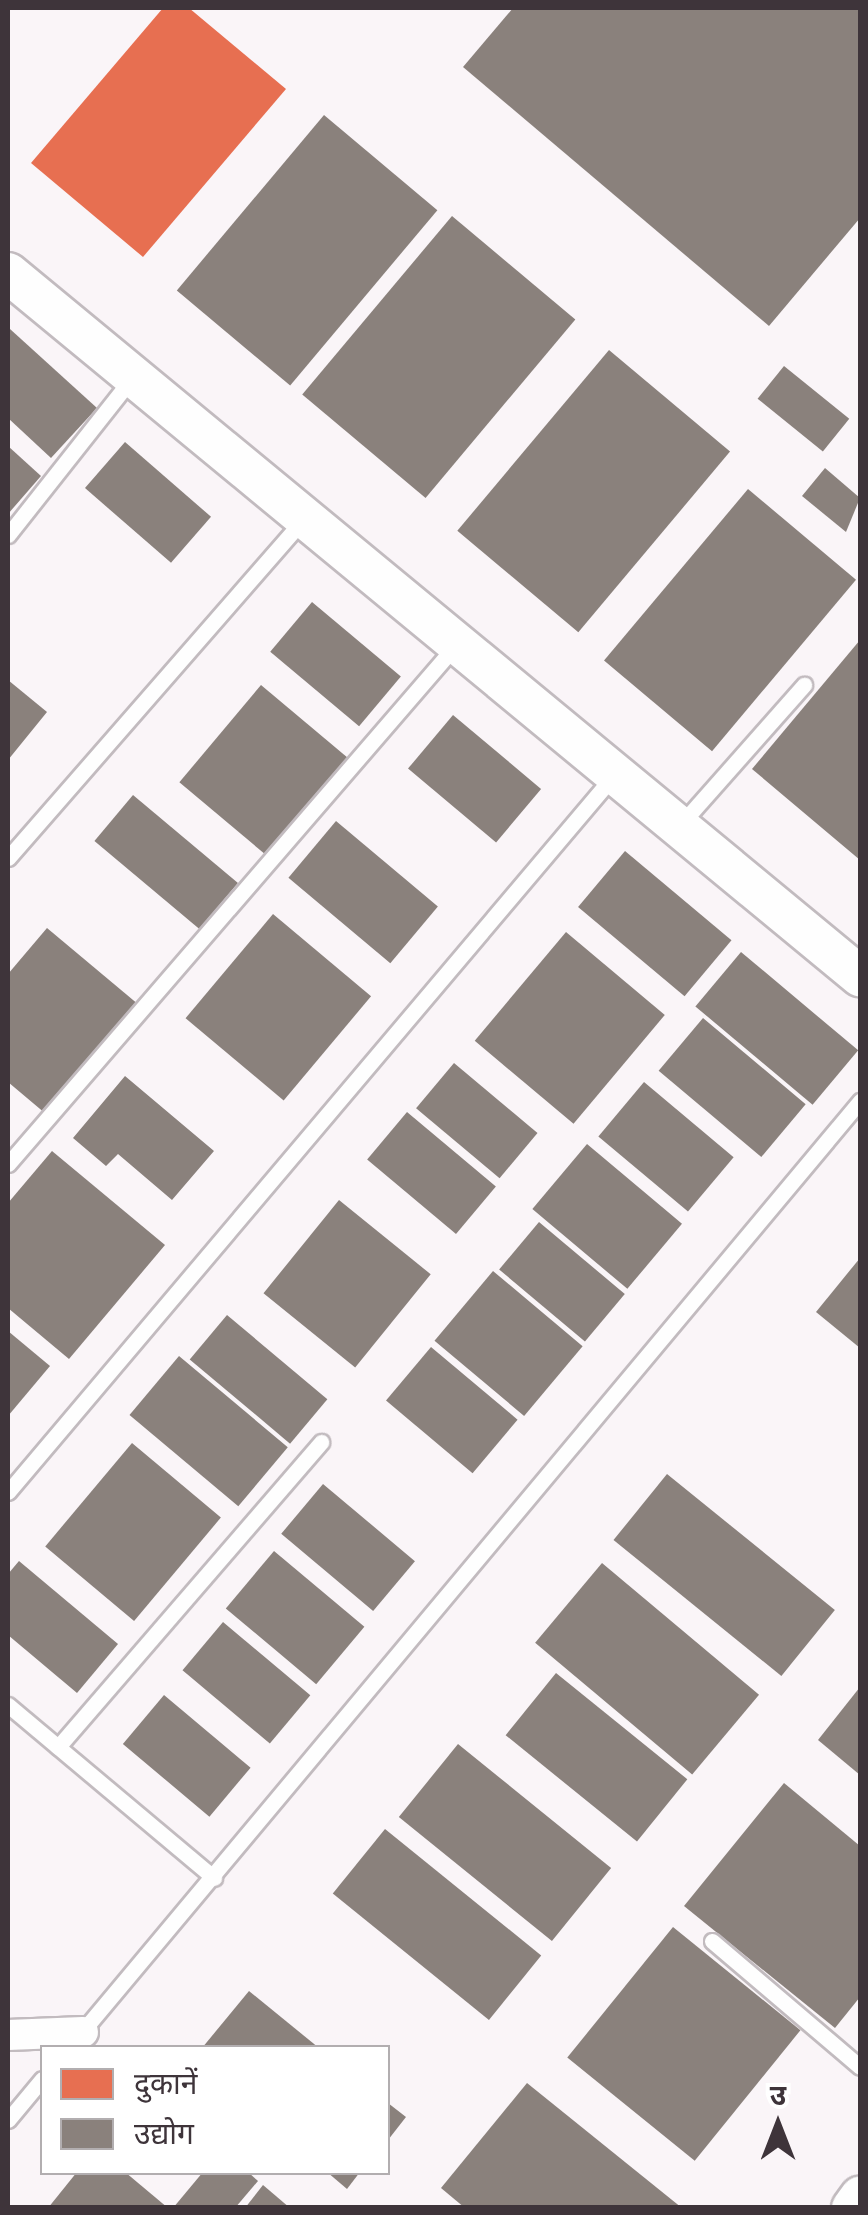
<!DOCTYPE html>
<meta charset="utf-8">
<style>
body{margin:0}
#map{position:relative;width:868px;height:2215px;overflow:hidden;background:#faf5f8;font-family:"PT Sans","Noto Sans Devanagari",sans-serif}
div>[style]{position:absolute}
.shops>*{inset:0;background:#e76f51}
.industry>*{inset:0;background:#8a817c;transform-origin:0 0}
.roads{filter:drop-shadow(2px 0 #c2bbbf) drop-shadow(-2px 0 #c2bbbf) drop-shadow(0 2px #c2bbbf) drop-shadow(0 -2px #c2bbbf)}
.lane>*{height:15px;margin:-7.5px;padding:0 7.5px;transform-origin:7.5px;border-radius:7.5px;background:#fefefe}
.street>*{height:30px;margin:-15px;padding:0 15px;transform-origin:15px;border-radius:15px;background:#fefefe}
.secondary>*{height:40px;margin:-20px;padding:0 20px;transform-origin:20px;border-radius:20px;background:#fefefe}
span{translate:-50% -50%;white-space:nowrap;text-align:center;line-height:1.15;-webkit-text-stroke:10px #fff;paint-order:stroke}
.frame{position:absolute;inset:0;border:10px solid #3e343a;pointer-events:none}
.legend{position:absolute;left:40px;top:2045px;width:350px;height:130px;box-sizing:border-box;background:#fff;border:2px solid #b2aeb0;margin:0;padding:12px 18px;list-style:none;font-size:30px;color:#3e343a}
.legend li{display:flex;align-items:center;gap:20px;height:50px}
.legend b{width:50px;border:2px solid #b2aeb0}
.north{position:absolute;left:728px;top:2075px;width:100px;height:100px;-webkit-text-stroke:8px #fff;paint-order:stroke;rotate:0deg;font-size:28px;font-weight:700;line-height:40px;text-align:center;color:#3e343a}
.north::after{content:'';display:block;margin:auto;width:35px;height:45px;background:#3e343a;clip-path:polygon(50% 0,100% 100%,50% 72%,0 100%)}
</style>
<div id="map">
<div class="shops">
<div style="clip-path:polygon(163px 8px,189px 8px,286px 89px,143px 257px,31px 163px)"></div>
</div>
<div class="industry">
<div style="clip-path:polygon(513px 8px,860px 8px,860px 218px,769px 326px,463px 67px)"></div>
<div style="left:324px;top:115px;width:148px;height:229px;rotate:40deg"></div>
<div style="left:452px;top:216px;width:161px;height:233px;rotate:40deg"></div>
<div style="clip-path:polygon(10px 329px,97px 408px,51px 458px,8px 418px)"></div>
<div style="left:609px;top:350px;width:158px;height:236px;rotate:40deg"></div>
<div style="left:784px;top:366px;width:84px;height:42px;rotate:39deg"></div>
<div style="left:125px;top:442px;width:114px;height:61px;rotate:41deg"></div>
<div style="clip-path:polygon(8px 446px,41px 476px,8px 514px)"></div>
<div style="clip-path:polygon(825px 468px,860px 498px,846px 532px,802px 496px)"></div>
<div style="left:748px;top:489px;width:141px;height:224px;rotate:40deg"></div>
<div style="left:312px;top:602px;width:116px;height:65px;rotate:40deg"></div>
<div style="clip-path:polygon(860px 640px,860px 860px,752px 769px)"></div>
<div style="clip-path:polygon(8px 680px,47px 712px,8px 760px)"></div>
<div style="left:261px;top:685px;width:119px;height:127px;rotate:40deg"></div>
<div style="left:453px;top:715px;width:115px;height:70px;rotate:40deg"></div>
<div style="left:133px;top:795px;width:137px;height:60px;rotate:40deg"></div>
<div style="left:336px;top:821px;width:133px;height:74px;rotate:40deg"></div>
<div style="left:625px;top:851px;width:139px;height:73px;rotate:40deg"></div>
<div style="left:273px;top:914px;width:128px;height:136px;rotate:40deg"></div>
<div style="clip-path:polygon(47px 928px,139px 1005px,46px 1114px,8px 1082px,8px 974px)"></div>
<div style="left:566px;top:932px;width:129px;height:142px;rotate:40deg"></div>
<div style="left:741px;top:952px;width:153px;height:71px;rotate:40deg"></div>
<div style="left:703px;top:1018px;width:134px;height:69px;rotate:40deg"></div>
<div style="left:454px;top:1063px;width:109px;height:59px;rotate:40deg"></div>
<div style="clip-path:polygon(125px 1076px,214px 1151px,172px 1200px,118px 1154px,106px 1166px,73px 1138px)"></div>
<div style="left:644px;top:1082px;width:117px;height:71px;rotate:40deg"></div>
<div style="left:407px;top:1112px;width:116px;height:62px;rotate:40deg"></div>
<div style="left:587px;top:1144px;width:124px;height:85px;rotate:40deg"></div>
<div style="clip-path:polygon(52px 1151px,165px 1245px,69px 1359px,8px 1308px,8px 1203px)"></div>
<div style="left:339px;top:1200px;width:118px;height:120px;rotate:39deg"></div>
<div style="left:539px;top:1222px;width:112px;height:62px;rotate:40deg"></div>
<div style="clip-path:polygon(860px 1258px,860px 1348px,816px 1312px)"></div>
<div style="left:493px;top:1271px;width:117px;height:91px;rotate:40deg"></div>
<div style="left:227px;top:1315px;width:131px;height:58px;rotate:40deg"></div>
<div style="clip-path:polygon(8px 1331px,50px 1366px,8px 1416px)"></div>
<div style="left:431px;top:1347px;width:113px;height:70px;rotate:40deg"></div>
<div style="left:179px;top:1356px;width:142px;height:77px;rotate:40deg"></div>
<div style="left:132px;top:1443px;width:116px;height:135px;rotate:40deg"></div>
<div style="left:667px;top:1474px;width:216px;height:85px;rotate:39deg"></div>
<div style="left:323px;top:1484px;width:120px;height:65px;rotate:40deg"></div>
<div style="left:274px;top:1551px;width:118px;height:75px;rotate:40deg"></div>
<div style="clip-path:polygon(19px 1561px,118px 1644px,77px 1693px,8px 1635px,8px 1574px)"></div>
<div style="left:602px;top:1563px;width:205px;height:104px;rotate:40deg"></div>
<div style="left:223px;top:1622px;width:114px;height:63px;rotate:40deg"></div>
<div style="left:556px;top:1673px;width:169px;height:80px;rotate:39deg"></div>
<div style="clip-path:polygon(860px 1687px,860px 1775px,818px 1740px)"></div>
<div style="left:164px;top:1695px;width:113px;height:64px;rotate:40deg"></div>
<div style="left:458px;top:1744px;width:197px;height:94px;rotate:39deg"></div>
<div style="clip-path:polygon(784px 1783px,860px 1846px,860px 1997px,835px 2028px,684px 1906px)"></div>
<div style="left:385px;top:1829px;width:201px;height:83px;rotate:39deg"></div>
<div style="left:673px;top:1927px;width:164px;height:168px;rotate:39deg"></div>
<div style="clip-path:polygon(249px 1991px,319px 2048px,202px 2048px)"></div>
<div style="clip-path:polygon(527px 2083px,682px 2208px,465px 2208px,441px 2188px)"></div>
<div style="clip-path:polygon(388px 2103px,406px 2117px,388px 2140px)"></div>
<div style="clip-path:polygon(77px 2172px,125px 2172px,168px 2208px,48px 2208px)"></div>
<div style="clip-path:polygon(203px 2172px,248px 2172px,258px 2181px,235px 2208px,173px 2208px)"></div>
<div style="clip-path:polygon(327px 2172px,360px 2172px,347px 2189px)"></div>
<div style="clip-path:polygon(263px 2185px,290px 2208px,245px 2208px)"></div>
</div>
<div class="roads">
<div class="lane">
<div style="left:8px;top:535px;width:201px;rotate:-51.7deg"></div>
<div style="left:681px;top:824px;width:186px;rotate:-48.5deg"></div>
<div style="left:8px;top:858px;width:450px;rotate:-48.9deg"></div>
<div style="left:8px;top:1164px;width:686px;rotate:-49.2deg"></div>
<div style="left:8px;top:1492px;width:940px;rotate:-49.79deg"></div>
<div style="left:8px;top:1705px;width:269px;rotate:40deg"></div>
<div style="left:58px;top:1747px;width:403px;rotate:-49.2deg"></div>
<div style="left:712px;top:1941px;width:194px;rotate:40.4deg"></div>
<div style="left:81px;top:2033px;width:1215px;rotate:-50.11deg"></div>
<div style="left:8px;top:2120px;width:53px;rotate:-50.3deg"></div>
</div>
<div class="street">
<div style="left:8px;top:2035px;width:75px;rotate:-2.3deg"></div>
</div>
<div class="secondary">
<div style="left:8px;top:273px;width:1105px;rotate:39.53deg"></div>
<div style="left:852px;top:2208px;width:14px;rotate:-54deg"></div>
</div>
</div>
<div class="frame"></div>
<ul class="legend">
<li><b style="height:28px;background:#e76f51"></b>दुकानें</li>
<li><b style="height:28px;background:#8a817c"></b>उद्योग</li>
</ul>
<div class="north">उ</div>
</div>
